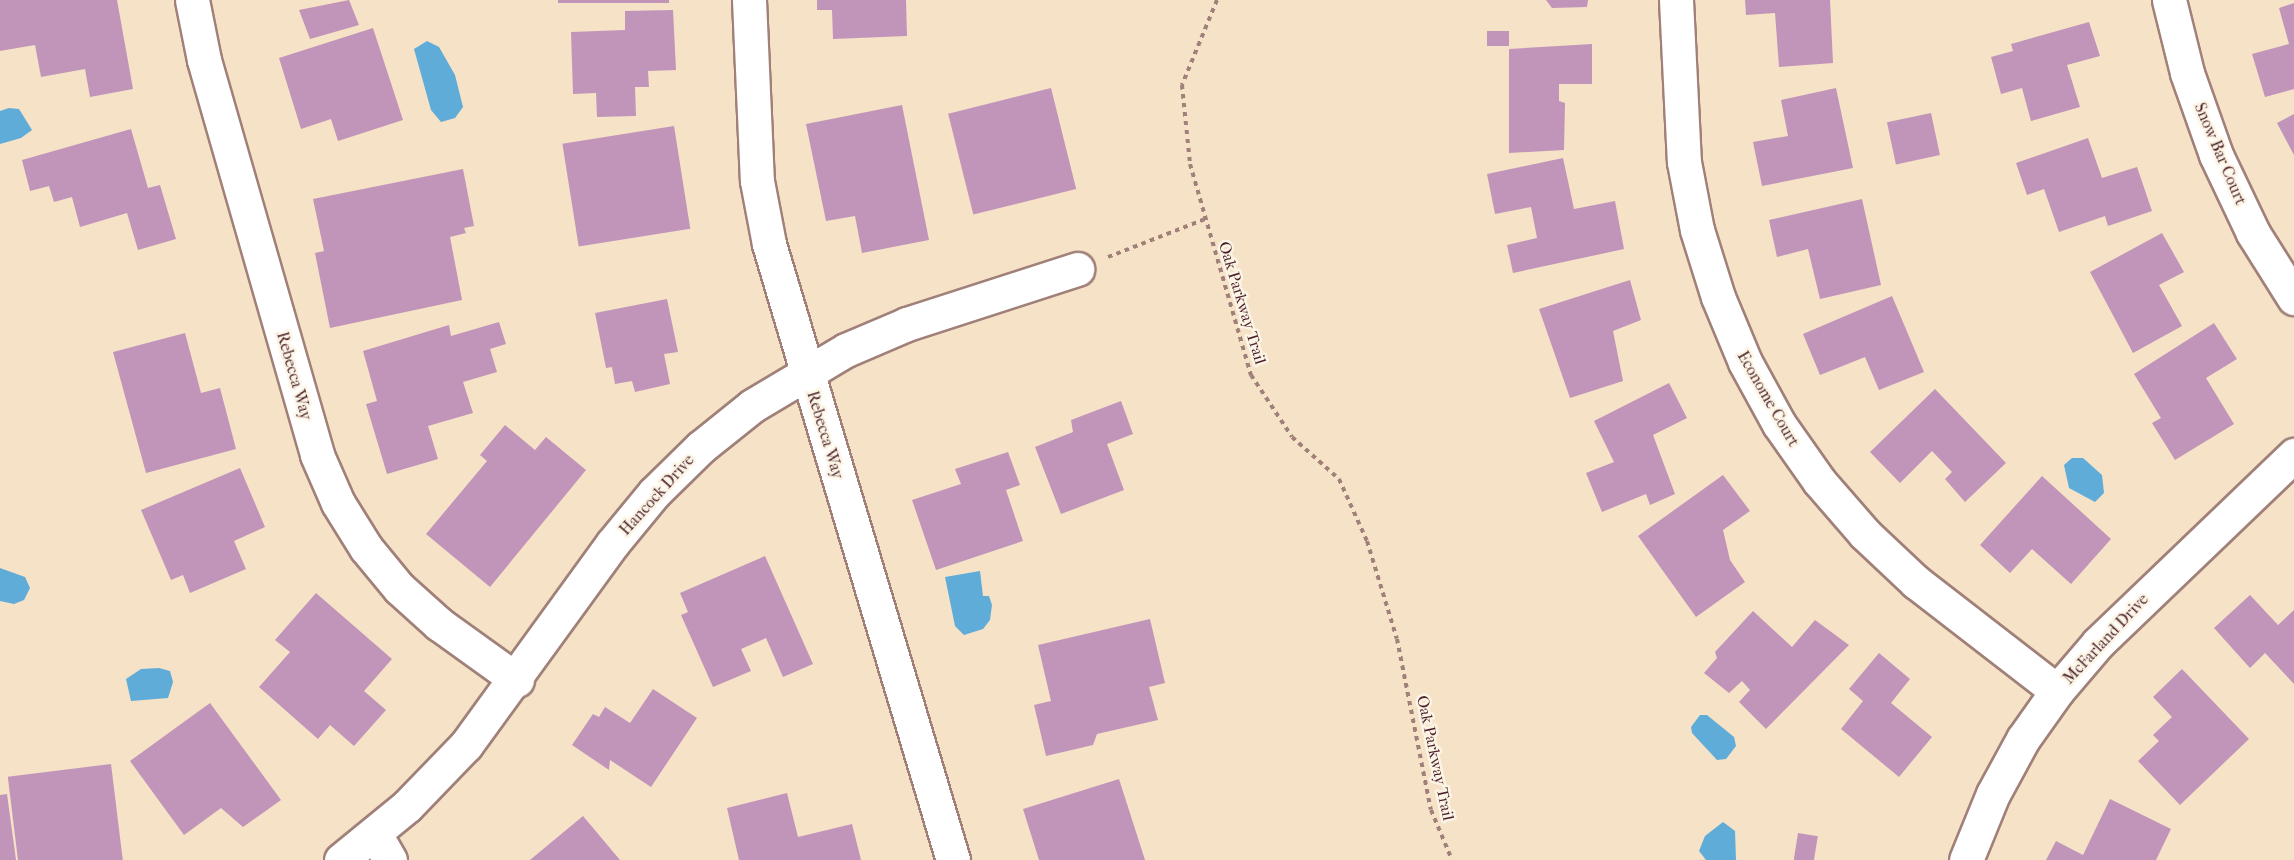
<!DOCTYPE html>
<style>
body{margin:0}
#map{position:relative;width:2294px;height:860px;overflow:hidden;background:#f6e2c7;font-family:"IM FELL French Canon",serif}
div>[style]{position:absolute}
.water>*{inset:0;background:#5facd9}
.building>*{inset:0;background:#c195b9;transform-origin:0 0}
.path>*{height:4px;margin-top:-2px;transform-origin:0;background:repeating-linear-gradient(90deg,#a08079 0 4.5px,transparent 0 9px)}
.roads{filter:drop-shadow(2px 0 #a08079) drop-shadow(-2px 0 #a08079) drop-shadow(0 2px #a08079) drop-shadow(0 -2px #a08079)}
.minor>*{height:33px;margin:-16.5px;padding:0 16.5px;transform-origin:16.5px;border-radius:16.5px;background:#fff}
span{translate:-50% -50%;white-space:nowrap;text-align:center;line-height:1.15;-webkit-text-stroke:5px #fcf5e5;paint-order:stroke}
.street-label{font-size:16px;color:#4a1f2b}
</style>
<div id="map">
<div class="water">
<div style="clip-path:polygon(427px 41px,439px 47px,455px 75px,463px 107px,455px 118px,441px 122px,431px 110px,414px 49px)"></div>
<div style="clip-path:polygon(9px 108px,19px 109px,32px 130px,21px 138px,0 144px,0 111px)"></div>
<div style="clip-path:polygon(2072px 458px,2083px 458px,2102px 475px,2104px 493px,2095px 502px,2069px 488px,2064px 465px)"></div>
<div style="clip-path:polygon(0 568px,25px 577px,30px 588px,24px 600px,14px 604px,0 601px)"></div>
<div style="clip-path:polygon(980px 571px,983px 596px,989px 596px,992px 605px,990px 620px,983px 629px,964px 635px,955px 626px,945px 577px)"></div>
<div style="clip-path:polygon(159px 668px,170px 671px,173px 682px,168px 698px,131px 701px,126px 679px,141px 669px)"></div>
<div style="clip-path:polygon(1700px 715px,1707px 715px,1734px 737px,1736px 746px,1726px 759px,1717px 760px,1692px 733px,1691px 727px)"></div>
<div style="clip-path:polygon(1723px 822px,1735px 831px,1736px 860px,1706px 860px,1699px 851px,1705px 836px)"></div>
</div>
<div class="building">
<div style="clip-path:polygon(0 0,117px 0,133px 89px,90px 97px,85px 69px,41px 77px,35px 45px,0 51px)"></div>
<div style="clip-path:polygon(349px 0,359px 25px,310px 39px,299px 10px)"></div>
<div style="left:558px;top:0;width:111px;height:3px"></div>
<div style="clip-path:polygon(817px 0,906px 0,907px 36px,833px 39px,832px 10px,817px 10px)"></div>
<div style="clip-path:polygon(1546px 0,1588px 0,1587px 7px,1552px 8px)"></div>
<div style="clip-path:polygon(1745px 0,1830px 0,1833px 63px,1779px 67px,1775px 13px,1746px 15px)"></div>
<div style="clip-path:polygon(2294px 3px,2294px 89px,2265px 97px,2252px 54px,2289px 44px,2279px 8px)"></div>
<div style="clip-path:polygon(673px 10px,676px 70px,648px 71px,649px 87px,635px 87px,636px 116px,597px 117px,596px 93px,573px 94px,571px 32px,625px 30px,625px 11px)"></div>
<div style="clip-path:polygon(2089px 22px,2100px 56px,2067px 65px,2080px 107px,2031px 121px,2022px 88px,2001px 94px,1991px 57px,2013px 51px,2011px 44px)"></div>
<div style="clip-path:polygon(373px 28px,403px 120px,338px 141px,331px 119px,301px 129px,279px 58px)"></div>
<div style="left:1487px;top:31px;width:22px;height:15px"></div>
<div style="clip-path:polygon(1592px 44px,1592px 84px,1559px 84px,1559px 101px,1565px 103px,1564px 150px,1509px 153px,1509px 49px)"></div>
<div style="left:1051px;top:88px;width:104px;height:106px;rotate:76deg"></div>
<div style="clip-path:polygon(1836px 88px,1853px 168px,1762px 186px,1753px 142px,1788px 136px,1781px 100px)"></div>
<div style="clip-path:polygon(902px 105px,929px 240px,862px 253px,855px 216px,826px 221px,806px 124px)"></div>
<div style="left:1931px;top:113px;width:43px;height:45px;rotate:78deg"></div>
<div style="clip-path:polygon(2294px 114px,2294px 155px,2277px 123px)"></div>
<div style="left:674px;top:126px;width:104px;height:113px;rotate:81deg"></div>
<div style="clip-path:polygon(131px 129px,148px 188px,160px 185px,176px 239px,138px 250px,127px 213px,80px 227px,72px 197px,54px 202px,49px 186px,30px 191px,22px 160px)"></div>
<div style="clip-path:polygon(2088px 138px,2102px 178px,2137px 167px,2152px 211px,2108px 226px,2105px 216px,2059px 232px,2044px 189px,2027px 195px,2016px 163px)"></div>
<div style="clip-path:polygon(1563px 158px,1574px 209px,1615px 201px,1624px 249px,1513px 273px,1507px 245px,1537px 238px,1531px 207px,1495px 214px,1487px 174px)"></div>
<div style="clip-path:polygon(463px 169px,474px 226px,464px 228px,466px 233px,450px 237px,462px 300px,330px 328px,315px 253px,324px 251px,313px 199px)"></div>
<div style="clip-path:polygon(1862px 199px,1881px 285px,1820px 299px,1808px 249px,1777px 257px,1769px 220px)"></div>
<div style="clip-path:polygon(2162px 233px,2184px 272px,2159px 285px,2182px 326px,2133px 353px,2090px 272px)"></div>
<div style="clip-path:polygon(1630px 280px,1641px 320px,1613px 331px,1623px 381px,1570px 398px,1539px 309px)"></div>
<div style="clip-path:polygon(1892px 296px,1924px 372px,1879px 390px,1865px 357px,1820px 375px,1803px 334px)"></div>
<div style="clip-path:polygon(667px 299px,678px 352px,664px 354px,670px 384px,635px 392px,632px 381px,615px 384px,612px 367px,606px 368px,595px 313px)"></div>
<div style="clip-path:polygon(499px 322px,506px 344px,490px 349px,497px 372px,463px 382px,473px 413px,428px 426px,438px 459px,387px 474px,366px 404px,377px 401px,363px 351px,449px 325px,451px 336px)"></div>
<div style="clip-path:polygon(2214px 323px,2237px 359px,2206px 378px,2234px 424px,2175px 460px,2152px 423px,2161px 418px,2134px 374px)"></div>
<div style="clip-path:polygon(185px 333px,201px 393px,220px 388px,236px 449px,146px 473px,113px 352px)"></div>
<div style="clip-path:polygon(1669px 383px,1687px 418px,1653px 435px,1675px 494px,1650px 505px,1646px 494px,1602px 512px,1586px 473px,1614px 462px,1594px 421px)"></div>
<div style="clip-path:polygon(1935px 389px,2006px 463px,1965px 502px,1945px 479px,1952px 472px,1932px 451px,1900px 483px,1870px 452px)"></div>
<div style="clip-path:polygon(1121px 401px,1133px 434px,1107px 444px,1124px 490px,1061px 514px,1035px 447px,1073px 432px,1071px 420px)"></div>
<div style="clip-path:polygon(505px 425px,535px 450px,546px 437px,586px 470px,490px 587px,426px 534px,487px 461px,480px 455px)"></div>
<div style="clip-path:polygon(1008px 452px,1020px 485px,1006px 490px,1023px 541px,936px 570px,912px 500px,961px 484px,955px 469px)"></div>
<div style="clip-path:polygon(240px 468px,265px 527px,234px 541px,246px 569px,190px 593px,183px 575px,171px 580px,141px 510px)"></div>
<div style="clip-path:polygon(1723px 475px,1750px 511px,1723px 530px,1730px 560px,1745px 582px,1696px 617px,1638px 536px)"></div>
<div style="clip-path:polygon(2042px 476px,2111px 539px,2071px 584px,2032px 549px,2010px 573px,1980px 545px)"></div>
<div style="clip-path:polygon(765px 556px,813px 664px,783px 677px,766px 638px,741px 649px,751px 671px,713px 687px,681px 615px,688px 612px,680px 593px)"></div>
<div style="clip-path:polygon(316px 593px,392px 659px,364px 691px,386px 710px,354px 746px,330px 725px,318px 739px,259px 687px,290px 652px,275px 640px)"></div>
<div style="clip-path:polygon(2250px 595px,2278px 625px,2294px 610px,2294px 684px,2265px 653px,2250px 668px,2214px 628px)"></div>
<div style="clip-path:polygon(1753px 611px,1792px 647px,1815px 620px,1849px 645px,1766px 729px,1739px 702px,1750px 690px,1742px 681px,1729px 693px,1704px 673px,1717px 658px,1715px 652px)"></div>
<div style="clip-path:polygon(1150px 619px,1165px 683px,1149px 687px,1158px 720px,1097px 734px,1093px 745px,1046px 756px,1034px 705px,1051px 701px,1038px 645px)"></div>
<div style="clip-path:polygon(1879px 653px,1910px 679px,1891px 703px,1932px 737px,1899px 777px,1841px 729px,1863px 701px,1849px 689px)"></div>
<div style="clip-path:polygon(2182px 669px,2249px 739px,2180px 805px,2138px 761px,2159px 741px,2153px 735px,2172px 717px,2153px 697px)"></div>
<div style="clip-path:polygon(653px 689px,697px 718px,651px 787px,610px 760px,609px 770px,572px 745px,593px 714px,599px 717px,605px 707px,630px 723px)"></div>
<div style="clip-path:polygon(210px 703px,281px 800px,243px 827px,221px 808px,184px 835px,130px 761px)"></div>
<div style="left:111px;top:764px;width:97px;height:104px;rotate:83deg"></div>
<div style="clip-path:polygon(1119px 779px,1145px 860px,1039px 860px,1023px 809px)"></div>
<div style="clip-path:polygon(787px 793px,798px 837px,852px 824px,861px 860px,739px 860px,727px 808px)"></div>
<div style="clip-path:polygon(7px 794px,16px 860px,0 860px,0 795px)"></div>
<div style="clip-path:polygon(2110px 799px,2171px 829px,2156px 860px,2046px 860px,2056px 841px,2083px 855px)"></div>
<div style="clip-path:polygon(583px 816px,620px 860px,530px 860px)"></div>
<div style="left:1798px;top:833px;width:20px;height:27px;rotate:9deg"></div>
</div>
<div class="path">
<div style="left:1217px;top:0;width:92px;rotate:112.4deg"></div>
<div style="left:1182px;top:85px;width:79px;rotate:84.2deg"></div>
<div style="left:1190px;top:164px;width:220px;rotate:73.9deg"></div>
<div style="left:1251px;top:375px;width:74px;rotate:56.5deg"></div>
<div style="left:1292px;top:437px;width:63px;rotate:41.8deg"></div>
<div style="left:1339px;top:479px;width:68px;rotate:65.7deg"></div>
<div style="left:1367px;top:541px;width:102px;rotate:73deg"></div>
<div style="left:1397px;top:639px;width:174px;rotate:78.8deg"></div>
<div style="left:1431px;top:810px;width:54px;rotate:67.2deg"></div>
<div style="left:1108px;top:257px;width:104px;rotate:-21.4deg"></div>
</div>
<div class="roads">
<div class="minor">
<div style="left:192px;top:0;width:61px;rotate:78.7deg"></div>
<div style="left:204px;top:60px;width:411px;rotate:74deg"></div>
<div style="left:317px;top:455px;width:52px;rotate:66.4deg"></div>
<div style="left:338px;top:503px;width:53px;rotate:58.1deg"></div>
<div style="left:366px;top:548px;width:52px;rotate:50.5deg"></div>
<div style="left:399px;top:588px;width:54px;rotate:42deg"></div>
<div style="left:439px;top:624px;width:96px;rotate:35.7deg"></div>
<div style="left:749px;top:0;width:181px;rotate:87.5deg"></div>
<div style="left:757px;top:181px;width:64px;rotate:79.2deg"></div>
<div style="left:769px;top:244px;width:643px;rotate:73.37deg"></div>
<div style="left:1676px;top:0;width:162px;rotate:87.2deg"></div>
<div style="left:1684px;top:162px;width:69px;rotate:79.2deg"></div>
<div style="left:1697px;top:230px;width:70px;rotate:72.6deg"></div>
<div style="left:1718px;top:297px;width:70px;rotate:67.4deg"></div>
<div style="left:1745px;top:362px;width:71px;rotate:61.3deg"></div>
<div style="left:1779px;top:424px;width:70px;rotate:54.9deg"></div>
<div style="left:1819px;top:481px;width:70px;rotate:49deg"></div>
<div style="left:1865px;top:534px;width:70px;rotate:43.3deg"></div>
<div style="left:1916px;top:582px;width:178px;rotate:37.7deg"></div>
<div style="left:2169px;top:0;width:75px;rotate:76.1deg"></div>
<div style="left:2187px;top:73px;width:87px;rotate:70.5deg"></div>
<div style="left:2216px;top:155px;width:86px;rotate:64.6deg"></div>
<div style="left:2253px;top:233px;width:77px;rotate:57.8deg"></div>
<div style="left:375px;top:834px;width:30px;rotate:60deg"></div>
<div style="left:341px;top:860px;width:85px;rotate:-39.3deg"></div>
<div style="left:407px;top:806px;width:85px;rotate:-46deg"></div>
<div style="left:466px;top:745px;width:248px;rotate:-54deg"></div>
<div style="left:612px;top:544px;width:66px;rotate:-50.5deg"></div>
<div style="left:654px;top:493px;width:66px;rotate:-44.4deg"></div>
<div style="left:701px;top:447px;width:65px;rotate:-38.8deg"></div>
<div style="left:752px;top:406px;width:109px;rotate:-30.8deg"></div>
<div style="left:846px;top:350px;width:66px;rotate:-23.1deg"></div>
<div style="left:907px;top:324px;width:179px;rotate:-17.9deg"></div>
<div style="left:1966px;top:860px;width:71px;rotate:-67.8deg"></div>
<div style="left:1993px;top:794px;width:63px;rotate:-61.4deg"></div>
<div style="left:2023px;top:739px;width:59px;rotate:-54.7deg"></div>
<div style="left:2057px;top:691px;width:63px;rotate:-49.5deg"></div>
<div style="left:2098px;top:643px;width:272px;rotate:-43.8deg"></div>
</div>
</div>
<div class="street-label">
<span style="left:2220px;top:154px;rotate:67deg">Snow Bar Court</span>
<span style="left:1242px;top:303px;rotate:73deg">Oak Parkway Trail</span>
<span style="left:294px;top:376px;rotate:74deg">Rebecca Way</span>
<span style="left:1768px;top:399px;rotate:60deg">Econome Court</span>
<span style="left:825px;top:435px;rotate:73deg">Rebecca Way</span>
<span style="left:657px;top:495px;rotate:-48deg">Hancock Drive</span>
<span style="left:2106px;top:639px;rotate:-47deg">McFarland Drive</span>
<span style="left:1435px;top:758px;rotate:78deg">Oak Parkway Trail</span>
</div>
</div>
